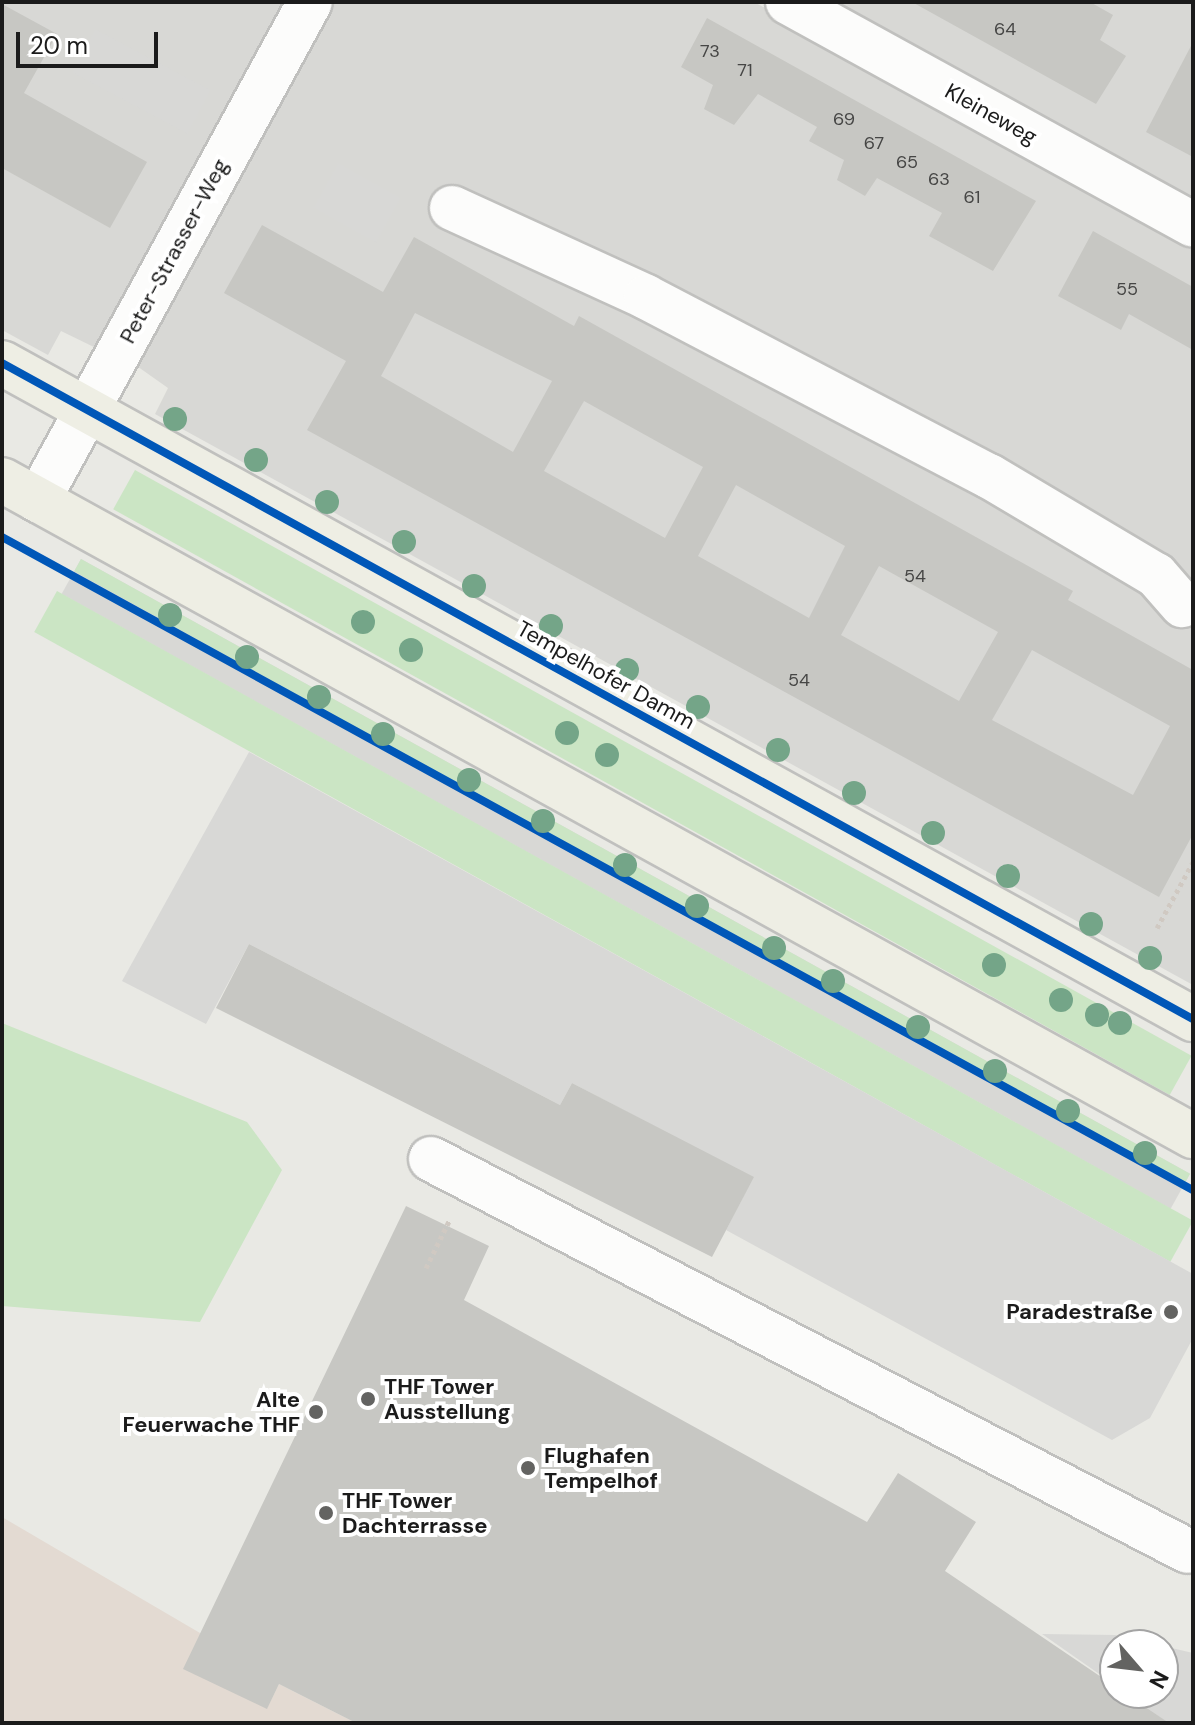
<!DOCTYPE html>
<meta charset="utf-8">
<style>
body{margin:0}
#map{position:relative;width:1195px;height:1725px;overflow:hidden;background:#e9e9e4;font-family:"DM Sans",sans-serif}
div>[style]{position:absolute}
.residential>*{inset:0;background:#d8d8d5;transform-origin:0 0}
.commercial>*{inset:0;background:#e3dad2}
.grass>*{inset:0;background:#cbe5c4;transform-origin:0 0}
.parking>*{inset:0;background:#d8d8d6;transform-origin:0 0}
.building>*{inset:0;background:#c7c7c3}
.path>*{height:5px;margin-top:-2.5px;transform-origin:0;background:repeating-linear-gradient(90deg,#d0c9c2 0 4px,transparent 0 8px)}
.roads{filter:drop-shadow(2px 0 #c0c0be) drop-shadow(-2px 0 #c0c0be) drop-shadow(0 2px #c0c0be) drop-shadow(0 -2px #c0c0be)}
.minor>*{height:44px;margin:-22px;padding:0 22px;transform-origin:22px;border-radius:22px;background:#fcfcfb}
.major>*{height:44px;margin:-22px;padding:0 22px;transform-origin:22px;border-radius:22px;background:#eeeee4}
.cycleway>*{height:8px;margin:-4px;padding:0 4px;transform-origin:4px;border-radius:4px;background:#0057b8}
.trees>*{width:24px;height:24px;margin:-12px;border-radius:50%;background:#74a588}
.dots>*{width:22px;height:22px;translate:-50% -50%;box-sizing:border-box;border:4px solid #fff;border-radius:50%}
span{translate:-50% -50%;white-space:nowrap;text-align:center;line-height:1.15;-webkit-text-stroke:8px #fff;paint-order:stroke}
.number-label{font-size:18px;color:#464645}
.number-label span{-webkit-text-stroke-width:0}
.street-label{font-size:22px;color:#1b1b1b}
.poi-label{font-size:22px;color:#1b1b1b;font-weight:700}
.right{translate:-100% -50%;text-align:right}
.left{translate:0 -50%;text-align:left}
.frame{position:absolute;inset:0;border:4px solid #1b1b1b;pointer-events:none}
.north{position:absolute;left:1099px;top:1629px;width:80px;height:80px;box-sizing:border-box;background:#fff;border:2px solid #a4a4a4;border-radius:50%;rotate:118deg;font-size:22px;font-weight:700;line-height:32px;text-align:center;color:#1b1b1b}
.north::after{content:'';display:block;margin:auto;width:28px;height:36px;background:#636361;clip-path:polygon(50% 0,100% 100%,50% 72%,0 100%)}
.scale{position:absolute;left:16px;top:32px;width:142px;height:36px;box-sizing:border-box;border:4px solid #1b1b1b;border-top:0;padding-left:10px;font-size:24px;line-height:28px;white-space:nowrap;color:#1b1b1b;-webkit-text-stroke:6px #fff;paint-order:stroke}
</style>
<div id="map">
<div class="residential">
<div style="clip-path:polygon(2px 2px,291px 2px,98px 349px,61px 331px,48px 355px,2px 330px)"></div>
<div style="clip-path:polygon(335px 2px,754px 2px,1193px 242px,1193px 985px,155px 414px,168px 388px,134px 364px)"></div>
<div style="clip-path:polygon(830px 2px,1193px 2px,1193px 201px)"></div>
<div style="left:81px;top:559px;width:1268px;height:40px;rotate:29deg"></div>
</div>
<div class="commercial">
<div style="clip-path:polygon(2px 1517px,200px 1633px,267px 1708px,279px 1684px,356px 1723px,2px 1723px)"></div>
</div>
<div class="grass">
<div style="left:135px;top:470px;width:1208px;height:45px;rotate:29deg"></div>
<div style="left:81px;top:559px;width:1268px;height:14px;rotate:29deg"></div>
<div style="left:57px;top:591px;width:1299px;height:47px;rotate:29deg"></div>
<div style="clip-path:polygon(2px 1023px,247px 1122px,282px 1170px,200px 1322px,2px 1306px)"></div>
</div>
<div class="parking">
<div style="left:95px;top:29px;width:131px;height:49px;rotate:28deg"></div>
<div style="left:338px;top:163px;width:72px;height:51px;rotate:29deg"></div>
<div style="clip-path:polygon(249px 752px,1193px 1274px,1193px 1338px,1150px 1418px,1112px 1440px,726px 1230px,753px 1178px,572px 1083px,560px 1105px,249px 944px,206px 1024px,122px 981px)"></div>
<div style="clip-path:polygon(1042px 1634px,1115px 1635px,1160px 1645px,1115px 1645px,1115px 1685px)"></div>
<div style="clip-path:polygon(1163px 1646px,1193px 1653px,1193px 1723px,1168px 1723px,1126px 1693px,1163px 1693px)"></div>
</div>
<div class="building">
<div style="clip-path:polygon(912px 2px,1090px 2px,1113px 15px,1100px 40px,1126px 56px,1096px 104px)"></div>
<div style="clip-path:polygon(2px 4px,57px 34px,24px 93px,147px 162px,110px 228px,2px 168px)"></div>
<div style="clip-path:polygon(707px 18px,1036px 201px,993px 271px,929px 236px,942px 213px,877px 178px,865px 196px,837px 180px,844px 160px,809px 141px,817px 127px,758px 94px,734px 125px,704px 109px,713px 85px,681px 67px)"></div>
<div style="clip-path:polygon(1193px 42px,1193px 157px,1146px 132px)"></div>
<div style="clip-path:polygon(evenodd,262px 225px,383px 292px,414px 237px,574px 326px,579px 316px,1073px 591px,1068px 600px,1193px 670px,1193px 834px,1159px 897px,307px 430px,346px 361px,224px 293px,262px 225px,415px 313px,552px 381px,513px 452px,381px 376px,415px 313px,262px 225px,584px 401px,703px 467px,665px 538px,544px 471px,584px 401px,262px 225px,736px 485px,845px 546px,809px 618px,698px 556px,736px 485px,262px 225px,879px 566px,998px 632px,959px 701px,841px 635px,879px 566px,262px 225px,1032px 650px,1170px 726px,1133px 795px,992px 720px,1032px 650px)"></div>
<div style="clip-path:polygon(1093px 231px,1193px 287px,1193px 350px,1129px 314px,1121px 330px,1058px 296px)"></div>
<div style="clip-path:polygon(249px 944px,560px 1105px,572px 1083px,754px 1177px,712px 1257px,216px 1008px)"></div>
<div style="clip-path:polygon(406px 1206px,489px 1246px,464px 1300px,867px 1522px,898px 1473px,976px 1522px,945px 1571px,1169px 1723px,356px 1723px,279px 1684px,267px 1709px,183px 1669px)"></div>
</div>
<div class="path">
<div style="left:1157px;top:928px;width:75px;rotate:-61.4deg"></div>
<div style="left:426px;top:1268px;width:55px;rotate:-63.9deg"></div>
</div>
<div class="roads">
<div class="minor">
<div style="left:788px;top:2px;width:462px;rotate:28.8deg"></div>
<div style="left:452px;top:208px;width:213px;rotate:24.6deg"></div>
<div style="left:646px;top:297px;width:387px;rotate:27.6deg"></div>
<div style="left:989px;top:476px;width:194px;rotate:30.7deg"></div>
<div style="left:1156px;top:575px;width:40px;rotate:49deg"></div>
<div style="left:38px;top:500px;width:567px;rotate:-61.36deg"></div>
<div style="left:431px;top:1159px;width:852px;rotate:27.38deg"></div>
</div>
<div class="major">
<div style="left:2px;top:363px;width:1360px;rotate:28.85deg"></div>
<div style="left:2px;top:480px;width:1360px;rotate:28.85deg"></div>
</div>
</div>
<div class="cycleway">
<div style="left:2px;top:363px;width:1360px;rotate:28.85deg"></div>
<div style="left:2px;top:537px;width:1358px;rotate:28.74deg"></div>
</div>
<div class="trees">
<div style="left:175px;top:419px"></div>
<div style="left:256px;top:460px"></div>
<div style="left:327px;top:502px"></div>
<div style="left:404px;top:542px"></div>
<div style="left:474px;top:586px"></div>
<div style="left:170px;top:615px"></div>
<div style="left:363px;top:622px"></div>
<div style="left:551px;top:626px"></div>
<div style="left:411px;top:650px"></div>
<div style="left:247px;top:657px"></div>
<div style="left:627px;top:670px"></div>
<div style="left:319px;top:697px"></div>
<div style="left:698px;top:707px"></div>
<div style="left:567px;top:733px"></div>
<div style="left:383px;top:734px"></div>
<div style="left:778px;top:750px"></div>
<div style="left:607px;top:755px"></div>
<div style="left:469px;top:780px"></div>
<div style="left:854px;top:793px"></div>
<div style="left:543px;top:821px"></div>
<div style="left:933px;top:833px"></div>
<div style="left:625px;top:865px"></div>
<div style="left:1008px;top:876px"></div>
<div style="left:697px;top:906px"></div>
<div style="left:1091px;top:924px"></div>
<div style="left:774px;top:948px"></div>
<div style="left:1150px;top:958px"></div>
<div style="left:994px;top:965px"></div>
<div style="left:833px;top:981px"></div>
<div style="left:1061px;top:1000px"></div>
<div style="left:1097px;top:1015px"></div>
<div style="left:1120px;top:1023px"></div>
<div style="left:918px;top:1027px"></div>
<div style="left:995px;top:1071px"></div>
<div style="left:1068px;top:1111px"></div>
<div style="left:1145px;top:1153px"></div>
</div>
<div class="dots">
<div style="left:1171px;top:1312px;background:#636361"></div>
<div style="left:368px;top:1399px;background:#636361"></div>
<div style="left:316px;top:1412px;background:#636361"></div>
<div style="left:528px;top:1468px;background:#636361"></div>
<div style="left:326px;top:1513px;background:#636361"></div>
</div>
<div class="number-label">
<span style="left:1005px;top:29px">64</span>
<span style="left:710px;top:51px">73</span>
<span style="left:745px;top:70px">71</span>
<span style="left:844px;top:119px">69</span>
<span style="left:874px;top:143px">67</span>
<span style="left:907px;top:162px">65</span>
<span style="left:939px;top:179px">63</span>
<span style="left:972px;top:197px">61</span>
<span style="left:1127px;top:289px">55</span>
<span style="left:915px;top:576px">54</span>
<span style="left:799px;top:680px">54</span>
</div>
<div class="street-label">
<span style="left:991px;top:114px;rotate:29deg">Kleineweg</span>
<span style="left:174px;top:251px;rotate:-62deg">Peter-Strasser-Weg</span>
<span style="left:606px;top:675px;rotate:29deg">Tempelhofer Damm</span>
</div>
<div class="poi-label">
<span class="right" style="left:1153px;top:1312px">Paradestraße</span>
<span class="left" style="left:384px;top:1399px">THF Tower<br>Ausstellung</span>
<span class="right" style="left:300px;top:1412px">Alte<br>Feuerwache THF</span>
<span class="left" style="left:544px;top:1468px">Flughafen<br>Tempelhof</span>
<span class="left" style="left:342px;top:1513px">THF Tower<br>Dachterrasse</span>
</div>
<div class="frame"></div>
<div class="north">N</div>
<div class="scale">20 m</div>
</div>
